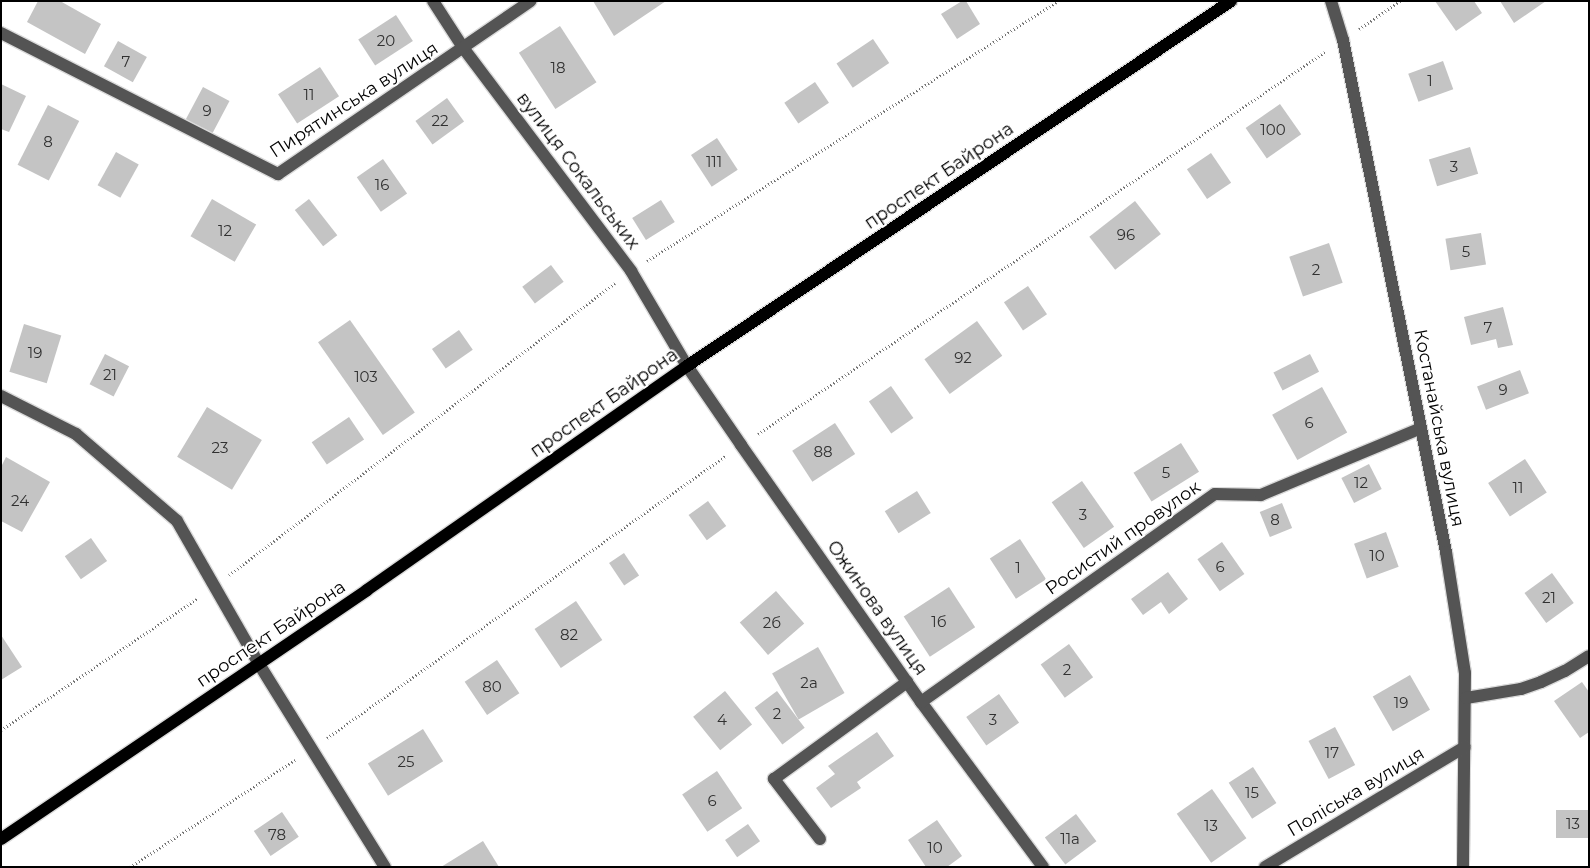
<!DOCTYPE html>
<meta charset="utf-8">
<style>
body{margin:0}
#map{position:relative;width:1590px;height:868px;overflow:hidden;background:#fff;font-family:Montserrat,sans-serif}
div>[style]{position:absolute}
.building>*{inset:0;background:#c4c4c4;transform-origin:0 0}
.path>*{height:3px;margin-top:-1.5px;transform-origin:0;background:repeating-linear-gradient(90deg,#767676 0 1px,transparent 0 3.5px)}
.roads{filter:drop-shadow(1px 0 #dbdbdb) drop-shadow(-1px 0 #dbdbdb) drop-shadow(0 1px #dbdbdb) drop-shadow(0 -1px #dbdbdb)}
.minor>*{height:12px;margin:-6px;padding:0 6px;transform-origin:6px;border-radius:6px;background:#545454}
.major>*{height:12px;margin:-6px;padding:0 6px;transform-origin:6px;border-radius:6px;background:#000}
span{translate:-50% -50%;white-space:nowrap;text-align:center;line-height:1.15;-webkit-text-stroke:4px #fff;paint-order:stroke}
.number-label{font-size:15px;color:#313131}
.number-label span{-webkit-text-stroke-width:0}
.street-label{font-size:18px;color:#000}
.frame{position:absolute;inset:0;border:2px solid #000;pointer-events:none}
</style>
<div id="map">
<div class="building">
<div style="clip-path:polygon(38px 1px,60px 1px,101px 24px,85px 54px,27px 22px)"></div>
<div style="clip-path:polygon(593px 1px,666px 1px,614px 36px)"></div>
<div style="clip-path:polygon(962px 1px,966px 1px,980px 24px,957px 39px,941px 14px)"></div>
<div style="clip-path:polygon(1435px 1px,1474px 1px,1482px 13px,1456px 31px)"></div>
<div style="clip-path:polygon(1500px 1px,1546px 1px,1514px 23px)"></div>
<div style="left:396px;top:15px;width:31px;height:45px;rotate:57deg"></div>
<div style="left:560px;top:26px;width:67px;height:49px;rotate:57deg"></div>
<div style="left:873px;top:39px;width:29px;height:44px;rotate:56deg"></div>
<div style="left:118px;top:41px;width:33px;height:29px;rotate:29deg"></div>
<div style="left:1443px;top:61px;width:30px;height:37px;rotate:70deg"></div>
<div style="left:320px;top:67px;width:35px;height:50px;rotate:57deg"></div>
<div style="left:815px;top:82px;width:25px;height:37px;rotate:56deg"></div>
<div style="clip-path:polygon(1px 84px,26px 96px,9px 132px,1px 129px)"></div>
<div style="left:203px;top:87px;width:30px;height:38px;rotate:28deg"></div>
<div style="left:447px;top:98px;width:29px;height:39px;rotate:54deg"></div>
<div style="left:1280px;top:104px;width:37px;height:42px;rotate:55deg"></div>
<div style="left:48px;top:105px;width:35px;height:67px;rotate:27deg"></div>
<div style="left:717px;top:138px;width:38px;height:31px;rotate:57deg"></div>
<div style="left:1470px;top:147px;width:28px;height:43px;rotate:73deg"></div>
<div style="left:116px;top:152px;width:26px;height:38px;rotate:29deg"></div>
<div style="left:1211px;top:153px;width:36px;height:29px;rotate:56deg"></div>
<div style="left:383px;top:159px;width:42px;height:32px;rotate:55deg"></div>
<div style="left:212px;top:199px;width:51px;height:43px;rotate:30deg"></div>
<div style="left:309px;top:199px;width:46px;height:18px;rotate:52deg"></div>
<div style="left:661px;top:200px;width:26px;height:34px;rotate:58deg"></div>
<div style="left:1135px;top:201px;width:42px;height:58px;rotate:52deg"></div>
<div style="left:1481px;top:233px;width:32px;height:36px;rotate:81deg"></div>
<div style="left:1329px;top:243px;width:42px;height:42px;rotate:71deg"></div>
<div style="left:551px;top:265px;width:21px;height:36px;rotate:53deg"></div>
<div style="left:1028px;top:286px;width:34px;height:29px;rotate:56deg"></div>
<div style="clip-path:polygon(1503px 307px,1513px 345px,1498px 348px,1496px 339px,1471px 345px,1464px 317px)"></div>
<div style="left:350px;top:320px;width:113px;height:39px;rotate:55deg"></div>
<div style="left:977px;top:321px;width:43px;height:65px;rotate:54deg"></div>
<div style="left:24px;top:324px;width:39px;height:50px;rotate:17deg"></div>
<div style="left:459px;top:330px;width:24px;height:33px;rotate:55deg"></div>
<div style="left:105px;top:354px;width:27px;height:34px;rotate:27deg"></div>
<div style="left:1310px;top:354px;width:20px;height:41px;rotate:63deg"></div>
<div style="left:1520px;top:370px;width:25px;height:46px;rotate:69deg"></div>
<div style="left:891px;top:386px;width:39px;height:27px;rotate:55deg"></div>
<div style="left:1322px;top:387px;width:52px;height:57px;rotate:61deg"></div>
<div style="left:207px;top:407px;width:64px;height:58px;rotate:31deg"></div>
<div style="left:349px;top:417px;width:27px;height:45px;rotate:56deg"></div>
<div style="left:835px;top:423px;width:37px;height:51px;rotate:57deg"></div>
<div style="left:1181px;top:443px;width:34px;height:56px;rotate:58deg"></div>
<div style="clip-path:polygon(6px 457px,50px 482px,22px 532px,1px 521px,1px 467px)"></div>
<div style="left:1525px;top:459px;width:40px;height:44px;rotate:57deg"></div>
<div style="left:1369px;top:464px;width:28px;height:31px;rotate:63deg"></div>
<div style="left:1082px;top:481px;width:56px;height:37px;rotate:55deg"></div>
<div style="left:917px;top:491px;width:26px;height:38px;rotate:58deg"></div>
<div style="left:708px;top:501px;width:31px;height:24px;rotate:54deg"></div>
<div style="left:1282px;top:503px;width:27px;height:24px;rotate:68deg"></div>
<div style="left:1386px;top:532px;width:37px;height:34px;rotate:70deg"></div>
<div style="left:91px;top:538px;width:28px;height:32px;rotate:55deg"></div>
<div style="left:1020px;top:539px;width:48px;height:36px;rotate:57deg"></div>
<div style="left:1222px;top:542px;width:39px;height:30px;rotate:55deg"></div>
<div style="left:624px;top:553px;width:27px;height:18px;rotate:56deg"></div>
<div style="clip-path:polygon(1168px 572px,1188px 599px,1169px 614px,1161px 602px,1143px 615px,1131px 599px)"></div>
<div style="left:1552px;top:573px;width:37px;height:34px;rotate:54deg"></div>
<div style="left:949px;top:587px;width:48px;height:54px;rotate:57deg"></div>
<div style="left:776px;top:591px;width:43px;height:48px;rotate:49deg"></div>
<div style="left:576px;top:601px;width:47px;height:50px;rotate:56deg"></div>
<div style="clip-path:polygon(1px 635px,22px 667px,1px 680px)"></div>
<div style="left:1069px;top:644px;width:41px;height:35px;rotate:54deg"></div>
<div style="left:818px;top:647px;width:53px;height:53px;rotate:60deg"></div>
<div style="left:497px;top:660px;width:40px;height:39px;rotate:56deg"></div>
<div style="left:1410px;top:675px;width:40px;height:43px;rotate:60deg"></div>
<div style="clip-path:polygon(1582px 682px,1589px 692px,1589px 732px,1580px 738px,1554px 701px)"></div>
<div style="left:725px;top:691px;width:43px;height:41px;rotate:51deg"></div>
<div style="left:777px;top:691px;width:46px;height:28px;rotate:53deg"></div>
<div style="left:999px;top:694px;width:35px;height:40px;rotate:55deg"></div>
<div style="left:1335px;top:727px;width:43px;height:30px;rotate:62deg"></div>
<div style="left:423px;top:729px;width:38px;height:65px;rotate:58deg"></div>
<div style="clip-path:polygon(877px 732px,894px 756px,857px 782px,861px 788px,831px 808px,816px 788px,835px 774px,828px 766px)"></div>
<div style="left:1253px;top:767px;width:43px;height:29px;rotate:57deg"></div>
<div style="left:717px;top:771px;width:45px;height:42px;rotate:56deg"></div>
<div style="left:1212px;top:789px;width:60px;height:43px;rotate:55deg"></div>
<div style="left:1589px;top:810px;width:28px;height:33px;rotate:90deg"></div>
<div style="left:282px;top:812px;width:30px;height:34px;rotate:56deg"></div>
<div style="left:1076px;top:814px;width:34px;height:39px;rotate:53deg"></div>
<div style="clip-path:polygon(937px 820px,962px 856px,947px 867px,926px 867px,908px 840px)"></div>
<div style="left:748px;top:824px;width:21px;height:28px;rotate:55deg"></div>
<div style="clip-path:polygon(483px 841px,499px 867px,441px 867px)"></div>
</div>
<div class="path">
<div style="left:1359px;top:29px;width:50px;rotate:-34.3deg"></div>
<div style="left:647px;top:261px;width:486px;rotate:-32.3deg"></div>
<div style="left:758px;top:434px;width:684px;rotate:-33.97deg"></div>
<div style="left:229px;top:575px;width:484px;rotate:-37.1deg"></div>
<div style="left:1px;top:730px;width:237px;rotate:-33.8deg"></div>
<div style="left:327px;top:738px;width:489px;rotate:-35.3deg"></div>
<div style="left:130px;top:867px;width:197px;rotate:-33deg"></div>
</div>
<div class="roads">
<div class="minor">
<div style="left:433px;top:1px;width:57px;rotate:57.1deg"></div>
<div style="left:464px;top:49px;width:278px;rotate:53deg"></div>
<div style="left:631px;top:271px;width:110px;rotate:59.5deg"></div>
<div style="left:687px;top:366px;width:96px;rotate:55.6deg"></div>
<div style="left:741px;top:445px;width:314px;rotate:55deg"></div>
<div style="left:921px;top:702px;width:205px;rotate:53.5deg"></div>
<div style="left:1331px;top:1px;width:41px;rotate:72.9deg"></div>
<div style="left:1343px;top:40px;width:522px;rotate:78.63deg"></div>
<div style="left:1446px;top:552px;width:122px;rotate:81.1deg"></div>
<div style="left:1465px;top:673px;width:194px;rotate:90.6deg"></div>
<div style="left:1px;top:33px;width:311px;rotate:27deg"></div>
<div style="left:278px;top:174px;width:306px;rotate:-34.4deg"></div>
<div style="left:1px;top:396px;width:84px;rotate:26.9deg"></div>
<div style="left:76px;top:434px;width:133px;rotate:40.7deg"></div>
<div style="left:177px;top:521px;width:165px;rotate:60.2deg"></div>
<div style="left:259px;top:664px;width:239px;rotate:58.2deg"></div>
<div style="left:1466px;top:698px;width:56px;rotate:-9.3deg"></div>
<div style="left:1521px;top:689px;width:21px;rotate:-19deg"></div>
<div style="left:1541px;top:682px;width:26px;rotate:-25deg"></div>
<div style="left:1565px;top:671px;width:28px;rotate:-32deg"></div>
<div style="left:921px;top:702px;width:360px;rotate:-35.3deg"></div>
<div style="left:1215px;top:494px;width:46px;rotate:1.2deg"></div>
<div style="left:1261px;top:495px;width:173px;rotate:-22.7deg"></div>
<div style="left:820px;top:839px;width:76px;rotate:-127.5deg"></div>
<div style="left:774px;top:779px;width:165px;rotate:-36.1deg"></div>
<div style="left:1265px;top:867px;width:233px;rotate:-31deg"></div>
</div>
<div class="major">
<div style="left:1px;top:839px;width:443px;rotate:-34.2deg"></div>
<div style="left:367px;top:590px;width:391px;rotate:-35deg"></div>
<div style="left:687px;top:366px;width:655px;rotate:-33.86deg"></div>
</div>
</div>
<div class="number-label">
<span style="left:386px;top:41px">20</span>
<span style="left:126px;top:62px">7</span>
<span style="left:558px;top:68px">18</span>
<span style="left:1430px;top:81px">1</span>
<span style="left:309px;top:95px">11</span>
<span style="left:207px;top:111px">9</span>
<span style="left:440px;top:121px">22</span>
<span style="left:1273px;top:130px">100</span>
<span style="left:48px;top:142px">8</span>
<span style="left:714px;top:162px">111</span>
<span style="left:1454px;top:167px">3</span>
<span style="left:382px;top:185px">16</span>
<span style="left:225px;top:231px">12</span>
<span style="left:1126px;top:235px">96</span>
<span style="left:1466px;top:252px">5</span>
<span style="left:1316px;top:270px">2</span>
<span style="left:1488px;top:328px">7</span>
<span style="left:35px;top:353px">19</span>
<span style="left:963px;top:358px">92</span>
<span style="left:110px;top:375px">21</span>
<span style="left:366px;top:377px">103</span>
<span style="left:1503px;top:390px">9</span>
<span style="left:1309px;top:423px">6</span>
<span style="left:220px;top:448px">23</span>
<span style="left:823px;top:452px">88</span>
<span style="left:1166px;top:473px">5</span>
<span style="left:1361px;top:483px">12</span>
<span style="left:1518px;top:488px">11</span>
<span style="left:20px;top:501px">24</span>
<span style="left:1083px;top:515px">3</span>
<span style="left:1275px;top:520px">8</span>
<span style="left:1377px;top:556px">10</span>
<span style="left:1220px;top:567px">6</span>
<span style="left:1018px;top:568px">1</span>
<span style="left:1549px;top:598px">21</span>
<span style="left:939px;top:622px">1б</span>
<span style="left:772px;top:623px">2б</span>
<span style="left:569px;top:635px">82</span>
<span style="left:1067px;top:670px">2</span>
<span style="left:809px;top:683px">2а</span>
<span style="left:492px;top:687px">80</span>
<span style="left:1401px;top:703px">19</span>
<span style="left:777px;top:714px">2</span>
<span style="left:722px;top:720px">4</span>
<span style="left:993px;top:720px">3</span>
<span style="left:1332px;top:753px">17</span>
<span style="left:406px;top:762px">25</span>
<span style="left:1252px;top:793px">15</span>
<span style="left:712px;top:801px">6</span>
<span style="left:1573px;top:824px">13</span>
<span style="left:1211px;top:826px">13</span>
<span style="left:277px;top:835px">78</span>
<span style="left:1070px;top:839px">11а</span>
<span style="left:935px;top:848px">10</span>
</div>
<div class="street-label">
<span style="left:354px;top:100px;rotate:-33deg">Пирятинська вулиця</span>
<span style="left:578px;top:171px;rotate:53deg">вулиця Сокальських</span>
<span style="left:939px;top:176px;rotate:-34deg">проспект Байрона</span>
<span style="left:604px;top:403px;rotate:-35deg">проспект Байрона</span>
<span style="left:1439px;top:428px;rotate:79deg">Костанайська вулиця</span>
<span style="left:1123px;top:538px;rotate:-35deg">Росистий провулок</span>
<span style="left:877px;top:608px;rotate:55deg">Ожинова вулиця</span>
<span style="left:271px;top:634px;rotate:-34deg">проспект Байрона</span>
<span style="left:1356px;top:792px;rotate:-31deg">Поліська вулиця</span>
</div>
<div class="frame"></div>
</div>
